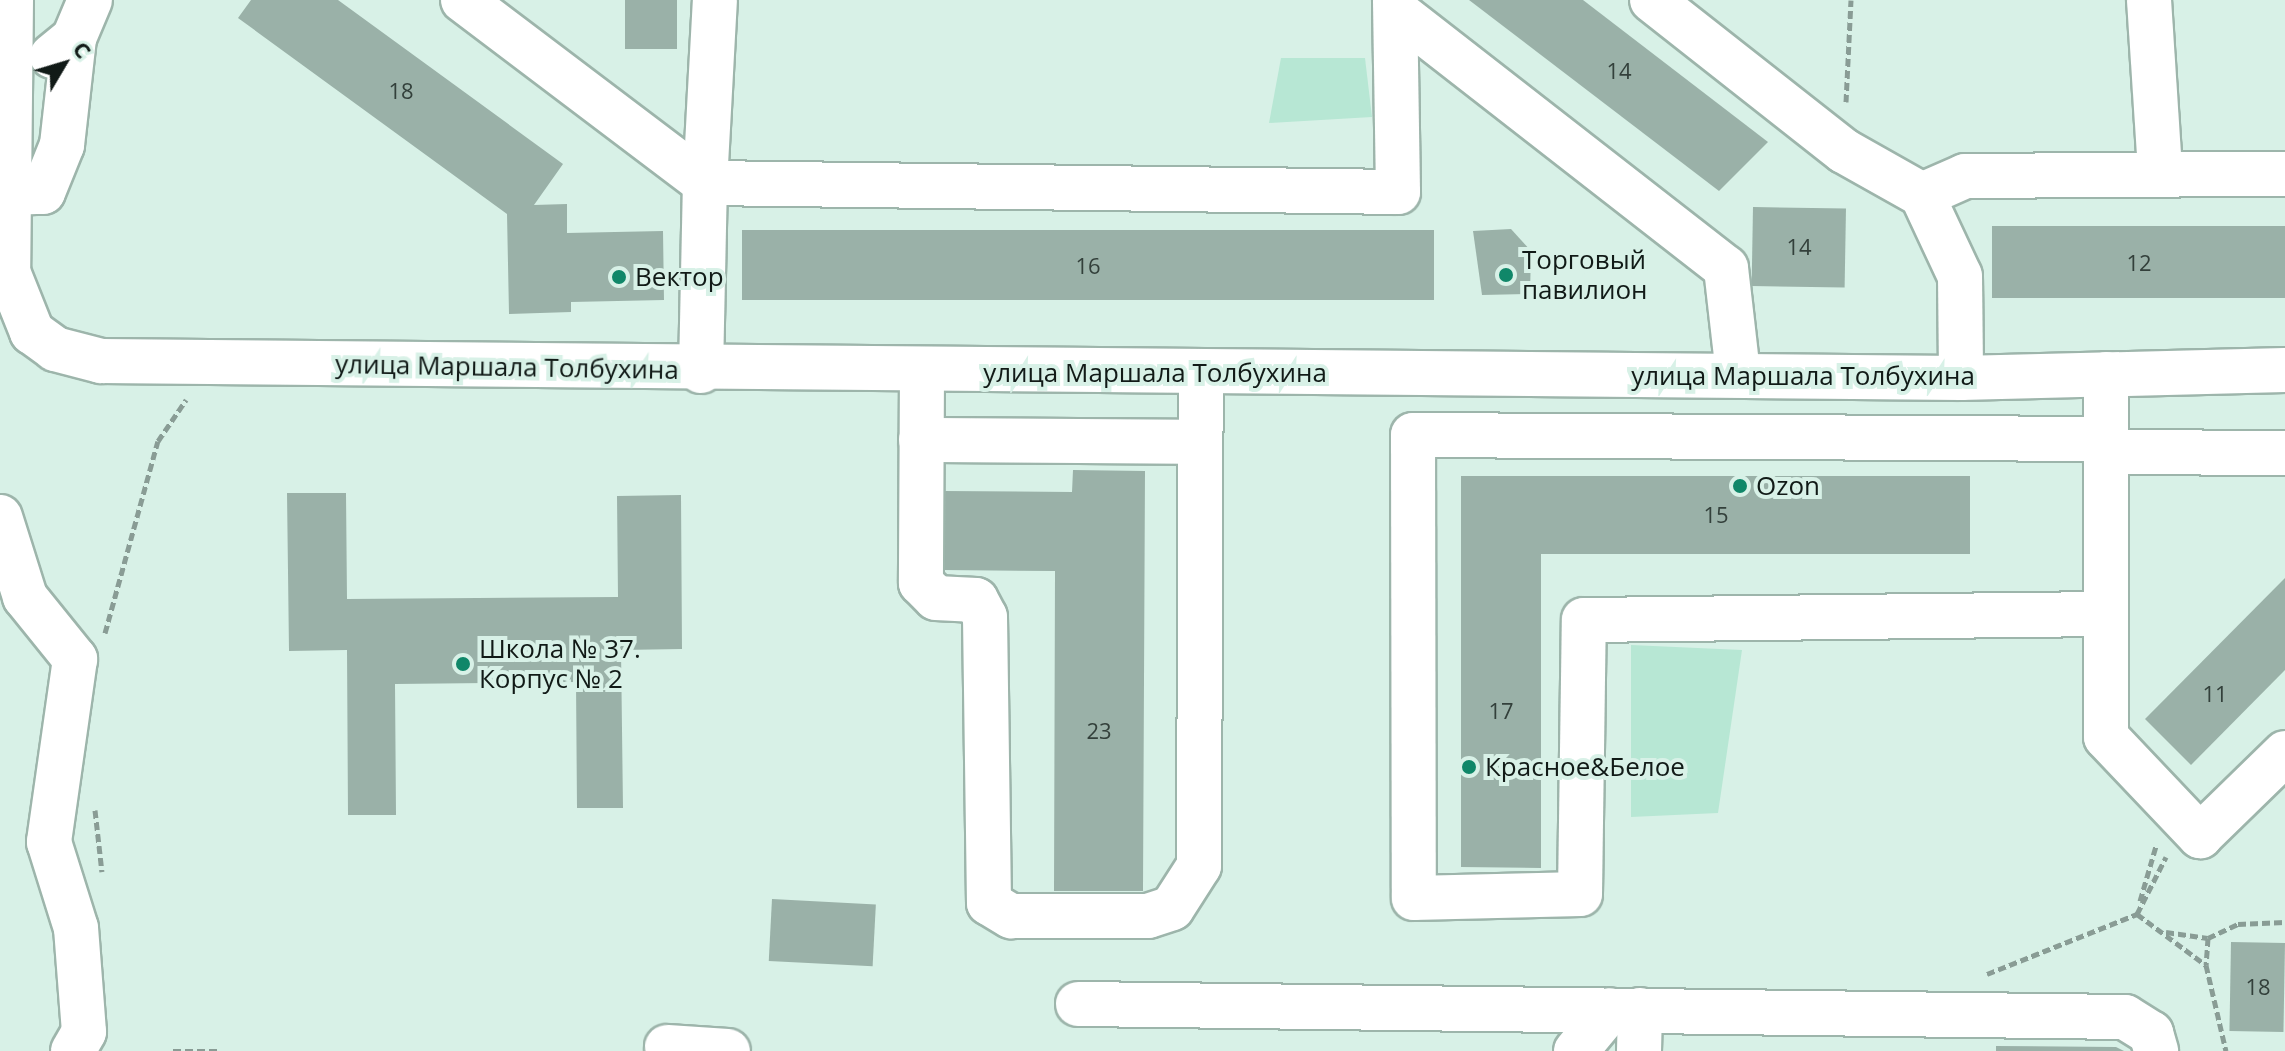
<!DOCTYPE html>
<meta charset="utf-8">
<style>
body{margin:0}
#map{position:relative;width:2285px;height:1051px;overflow:hidden;background:#d8f1e7;font-family:"Open Sans",sans-serif}
div>[style]{position:absolute}
.green>*{inset:0;background:#b7e7d4}
.building>*{inset:0;background:#9ab1a8;transform-origin:0 0}
.path>*{height:5px;margin-top:-2.5px;transform-origin:0;background:repeating-linear-gradient(90deg,#899c95 0 8px,transparent 0 12px)}
.roads{filter:drop-shadow(2px 0 #9db5ab) drop-shadow(-2px 0 #9db5ab) drop-shadow(0 2px #9db5ab) drop-shadow(0 -2px #9db5ab)}
.minor>*{height:44px;margin:-22px;padding:0 22px;transform-origin:22px;border-radius:22px;background:#fff}
.dots>*{width:22px;height:22px;translate:-50% -50%;box-sizing:border-box;border:4px solid #d8f1e7;border-radius:50%}
span{translate:-50% -50%;white-space:nowrap;text-align:center;line-height:1.15;-webkit-text-stroke:8px #d8f1e7;paint-order:stroke}
.number-label{font-size:22px;color:#33403b}
.number-label span{-webkit-text-stroke-width:0}
.poi-label{font-size:26px;color:#111a17}
.left{translate:0 -50%;text-align:left}
.street-label{font-size:26px;color:#111a17}
.north{position:absolute;left:24px;top:24px;width:80px;height:80px;-webkit-text-stroke:6px #d8f1e7;paint-order:stroke;rotate:52deg;font-size:22px;font-weight:700;line-height:32px;text-align:center;color:#111a17}
.north::after{content:'';display:block;margin:auto;width:28px;height:36px;background:#111a17;clip-path:polygon(50% 0,100% 100%,50% 72%,0 100%)}
</style>
<div id="map">
<div class="green">
<div style="clip-path:polygon(1281px 58px,1365px 58px,1372px 117px,1269px 123px)"></div>
<div style="clip-path:polygon(1631px 645px,1742px 650px,1718px 813px,1631px 817px)"></div>
</div>
<div class="building">
<div style="clip-path:polygon(251px 0,338px 0,563px 164px,534px 205px,567px 204px,567px 233px,663px 231px,664px 300px,571px 302px,571px 312px,509px 314px,507px 214px,238px 18px)"></div>
<div style="left:625px;top:0;width:52px;height:49px"></div>
<div style="clip-path:polygon(1469px 0,1583px 0,1768px 142px,1719px 191px)"></div>
<div style="left:1753px;top:207px;width:93px;height:79px;rotate:1deg"></div>
<div style="left:1992px;top:226px;width:293px;height:72px"></div>
<div style="clip-path:polygon(1511px 229px,1531px 251px,1530px 294px,1482px 295px,1473px 231px)"></div>
<div style="left:1434px;top:230px;width:70px;height:692px;rotate:90deg"></div>
<div style="clip-path:polygon(1073px 470px,1145px 471px,1143px 891px,1054px 891px,1055px 571px,943px 570px,943px 491px,1072px 492px)"></div>
<div style="clip-path:polygon(1461px 476px,1970px 476px,1970px 554px,1541px 554px,1541px 868px,1461px 867px)"></div>
<div style="clip-path:polygon(287px 493px,346px 493px,347px 599px,618px 597px,617px 496px,681px 495px,682px 649px,621px 650px,623px 808px,577px 808px,576px 682px,395px 684px,396px 815px,348px 815px,347px 650px,289px 651px)"></div>
<div style="clip-path:polygon(2285px 578px,2285px 670px,2191px 765px,2145px 719px)"></div>
<div style="left:772px;top:899px;width:104px;height:62px;rotate:3deg"></div>
<div style="left:2231px;top:942px;width:54px;height:89px;rotate:1deg"></div>
<div style="clip-path:polygon(1996px 1046px,2116px 1047px,2124px 1051px,1996px 1051px)"></div>
</div>
<div class="path">
<div style="left:1846px;top:102px;width:102px;rotate:-87.2deg"></div>
<div style="left:105px;top:633px;width:199px;rotate:-74.6deg"></div>
<div style="left:158px;top:441px;width:50px;rotate:-55.7deg"></div>
<div style="left:95px;top:810px;width:62px;rotate:83.6deg"></div>
<div style="left:2140px;top:901px;width:57px;rotate:-73.8deg"></div>
<div style="left:2137px;top:914px;width:86px;rotate:36.5deg"></div>
<div style="left:2166px;top:932px;width:42px;rotate:8.1deg"></div>
<div style="left:2208px;top:938px;width:33px;rotate:-25deg"></div>
<div style="left:2238px;top:924px;width:47px;rotate:-2.4deg"></div>
<div style="left:2208px;top:938px;width:27px;rotate:94deg"></div>
<div style="left:2206px;top:965px;width:88px;rotate:76.9deg"></div>
<div style="left:1987px;top:974px;width:162px;rotate:-21.8deg"></div>
<div style="left:2137px;top:914px;width:64px;rotate:-63deg"></div>
<div style="left:173px;top:1051px;width:45px"></div>
</div>
<div class="roads">
<div class="minor">
<div style="left:11px;top:0;width:272px;rotate:90.6deg"></div>
<div style="left:8px;top:272px;width:65px;rotate:68.2deg"></div>
<div style="left:32px;top:332px;width:29px;rotate:36deg"></div>
<div style="left:55px;top:349px;width:48px;rotate:14.6deg"></div>
<div style="left:101px;top:361px;width:1860px;rotate:0.52deg"></div>
<div style="left:1961px;top:378px;width:324px;rotate:-1.4deg"></div>
<div style="left:463px;top:0;width:303px;rotate:37.1deg"></div>
<div style="left:1652px;top:0;width:244px;rotate:38.2deg"></div>
<div style="left:1844px;top:151px;width:90px;rotate:29.4deg"></div>
<div style="left:1922px;top:195px;width:89px;rotate:64.9deg"></div>
<div style="left:1960px;top:276px;width:102px;rotate:89.4deg"></div>
<div style="left:2149px;top:0;width:169px;rotate:86.3deg"></div>
<div style="left:1396px;top:11px;width:418px;rotate:37.9deg"></div>
<div style="left:1726px;top:268px;width:107px;rotate:83.5deg"></div>
<div style="left:52px;top:56px;width:28px;rotate:-39deg"></div>
<div style="left:74px;top:38px;width:41px;rotate:-67.2deg"></div>
<div style="left:705px;top:183px;width:183px;rotate:-86.9deg"></div>
<div style="left:9px;top:193px;width:34px;rotate:-2deg"></div>
<div style="left:43px;top:192px;width:51px;rotate:-68deg"></div>
<div style="left:62px;top:145px;width:108px;rotate:-83.6deg"></div>
<div style="left:1922px;top:195px;width:47px;rotate:-23.8deg"></div>
<div style="left:1965px;top:176px;width:320px;rotate:-0.4deg"></div>
<div style="left:701px;top:371px;width:188px;rotate:-88.8deg"></div>
<div style="left:705px;top:183px;width:693px;rotate:0.74deg"></div>
<div style="left:1398px;top:192px;width:192px;rotate:-90.9deg"></div>
<div style="left:922px;top:372px;width:211px;rotate:90.3deg"></div>
<div style="left:921px;top:583px;width:21px;rotate:45deg"></div>
<div style="left:936px;top:598px;width:40px;rotate:2.9deg"></div>
<div style="left:976px;top:600px;width:19px;rotate:62deg"></div>
<div style="left:985px;top:617px;width:286px;rotate:89.2deg"></div>
<div style="left:989px;top:903px;width:26px;rotate:31deg"></div>
<div style="left:1011px;top:916px;width:137px"></div>
<div style="left:1148px;top:916px;width:25px;rotate:-18deg"></div>
<div style="left:1172px;top:908px;width:50px;rotate:-57.3deg"></div>
<div style="left:1199px;top:866px;width:493px;rotate:-89.8deg"></div>
<div style="left:2106px;top:374px;width:363px;rotate:90deg"></div>
<div style="left:2106px;top:737px;width:137px;rotate:46.5deg"></div>
<div style="left:2200px;top:836px;width:119px;rotate:-44.3deg"></div>
<div style="left:2104px;top:439px;width:691px;rotate:-179.67deg"></div>
<div style="left:1413px;top:435px;width:463px;rotate:89.9deg"></div>
<div style="left:1414px;top:898px;width:166px;rotate:-1.4deg"></div>
<div style="left:1580px;top:894px;width:274px;rotate:-89.2deg"></div>
<div style="left:1584px;top:620px;width:522px;rotate:-0.66deg"></div>
<div style="left:921px;top:440px;width:279px;rotate:0.4deg"></div>
<div style="left:2104px;top:452px;width:181px;rotate:0.3deg"></div>
<div style="left:0;top:517px;width:84px;rotate:72.6deg"></div>
<div style="left:25px;top:597px;width:80px;rotate:51.1deg"></div>
<div style="left:75px;top:659px;width:185px;rotate:98.1deg"></div>
<div style="left:49px;top:842px;width:90px;rotate:72.6deg"></div>
<div style="left:76px;top:928px;width:104px;rotate:85.6deg"></div>
<div style="left:84px;top:1032px;width:22px;rotate:120deg"></div>
<div style="left:1078px;top:1004px;width:1047px;rotate:0.71deg"></div>
<div style="left:2125px;top:1017px;width:31px;rotate:32deg"></div>
<div style="left:2151px;top:1033px;width:19px;rotate:74deg"></div>
<div style="left:667px;top:1047px;width:61px;rotate:3.8deg"></div>
<div style="left:1576px;top:1051px;width:53px;rotate:-50.3deg"></div>
<div style="left:1639px;top:1051px;width:41px;rotate:-88.6deg"></div>
</div>
</div>
<div class="dots">
<div style="left:1506px;top:275px;background:#108769"></div>
<div style="left:619px;top:277px;background:#108769"></div>
<div style="left:1740px;top:486px;background:#108769"></div>
<div style="left:463px;top:664px;background:#108769"></div>
<div style="left:1469px;top:767px;background:#108769"></div>
</div>
<div class="number-label">
<span style="left:1619px;top:71px">14</span>
<span style="left:401px;top:91px">18</span>
<span style="left:1799px;top:247px">14</span>
<span style="left:2139px;top:263px">12</span>
<span style="left:1088px;top:266px">16</span>
<span style="left:1716px;top:515px">15</span>
<span style="left:2215px;top:694px">11</span>
<span style="left:1501px;top:711px">17</span>
<span style="left:1099px;top:731px">23</span>
<span style="left:2258px;top:987px">18</span>
</div>
<div class="poi-label">
<span class="left" style="left:1522px;top:275px">Торговый<br>павилион</span>
<span class="left" style="left:635px;top:277px">Вектор</span>
<span class="left" style="left:1756px;top:486px">Ozon</span>
<span class="left" style="left:479px;top:664px">Школа № 37.<br>Корпус № 2</span>
<span class="left" style="left:1485px;top:767px">Красное&amp;Белое</span>
</div>
<div class="street-label">
<span style="left:507px;top:367px;rotate:1deg">улица Маршала Толбухина</span>
<span style="left:1155px;top:373px">улица Маршала Толбухина</span>
<span style="left:1803px;top:376px">улица Маршала Толбухина</span>
</div>
<div class="north">С</div>
</div>
